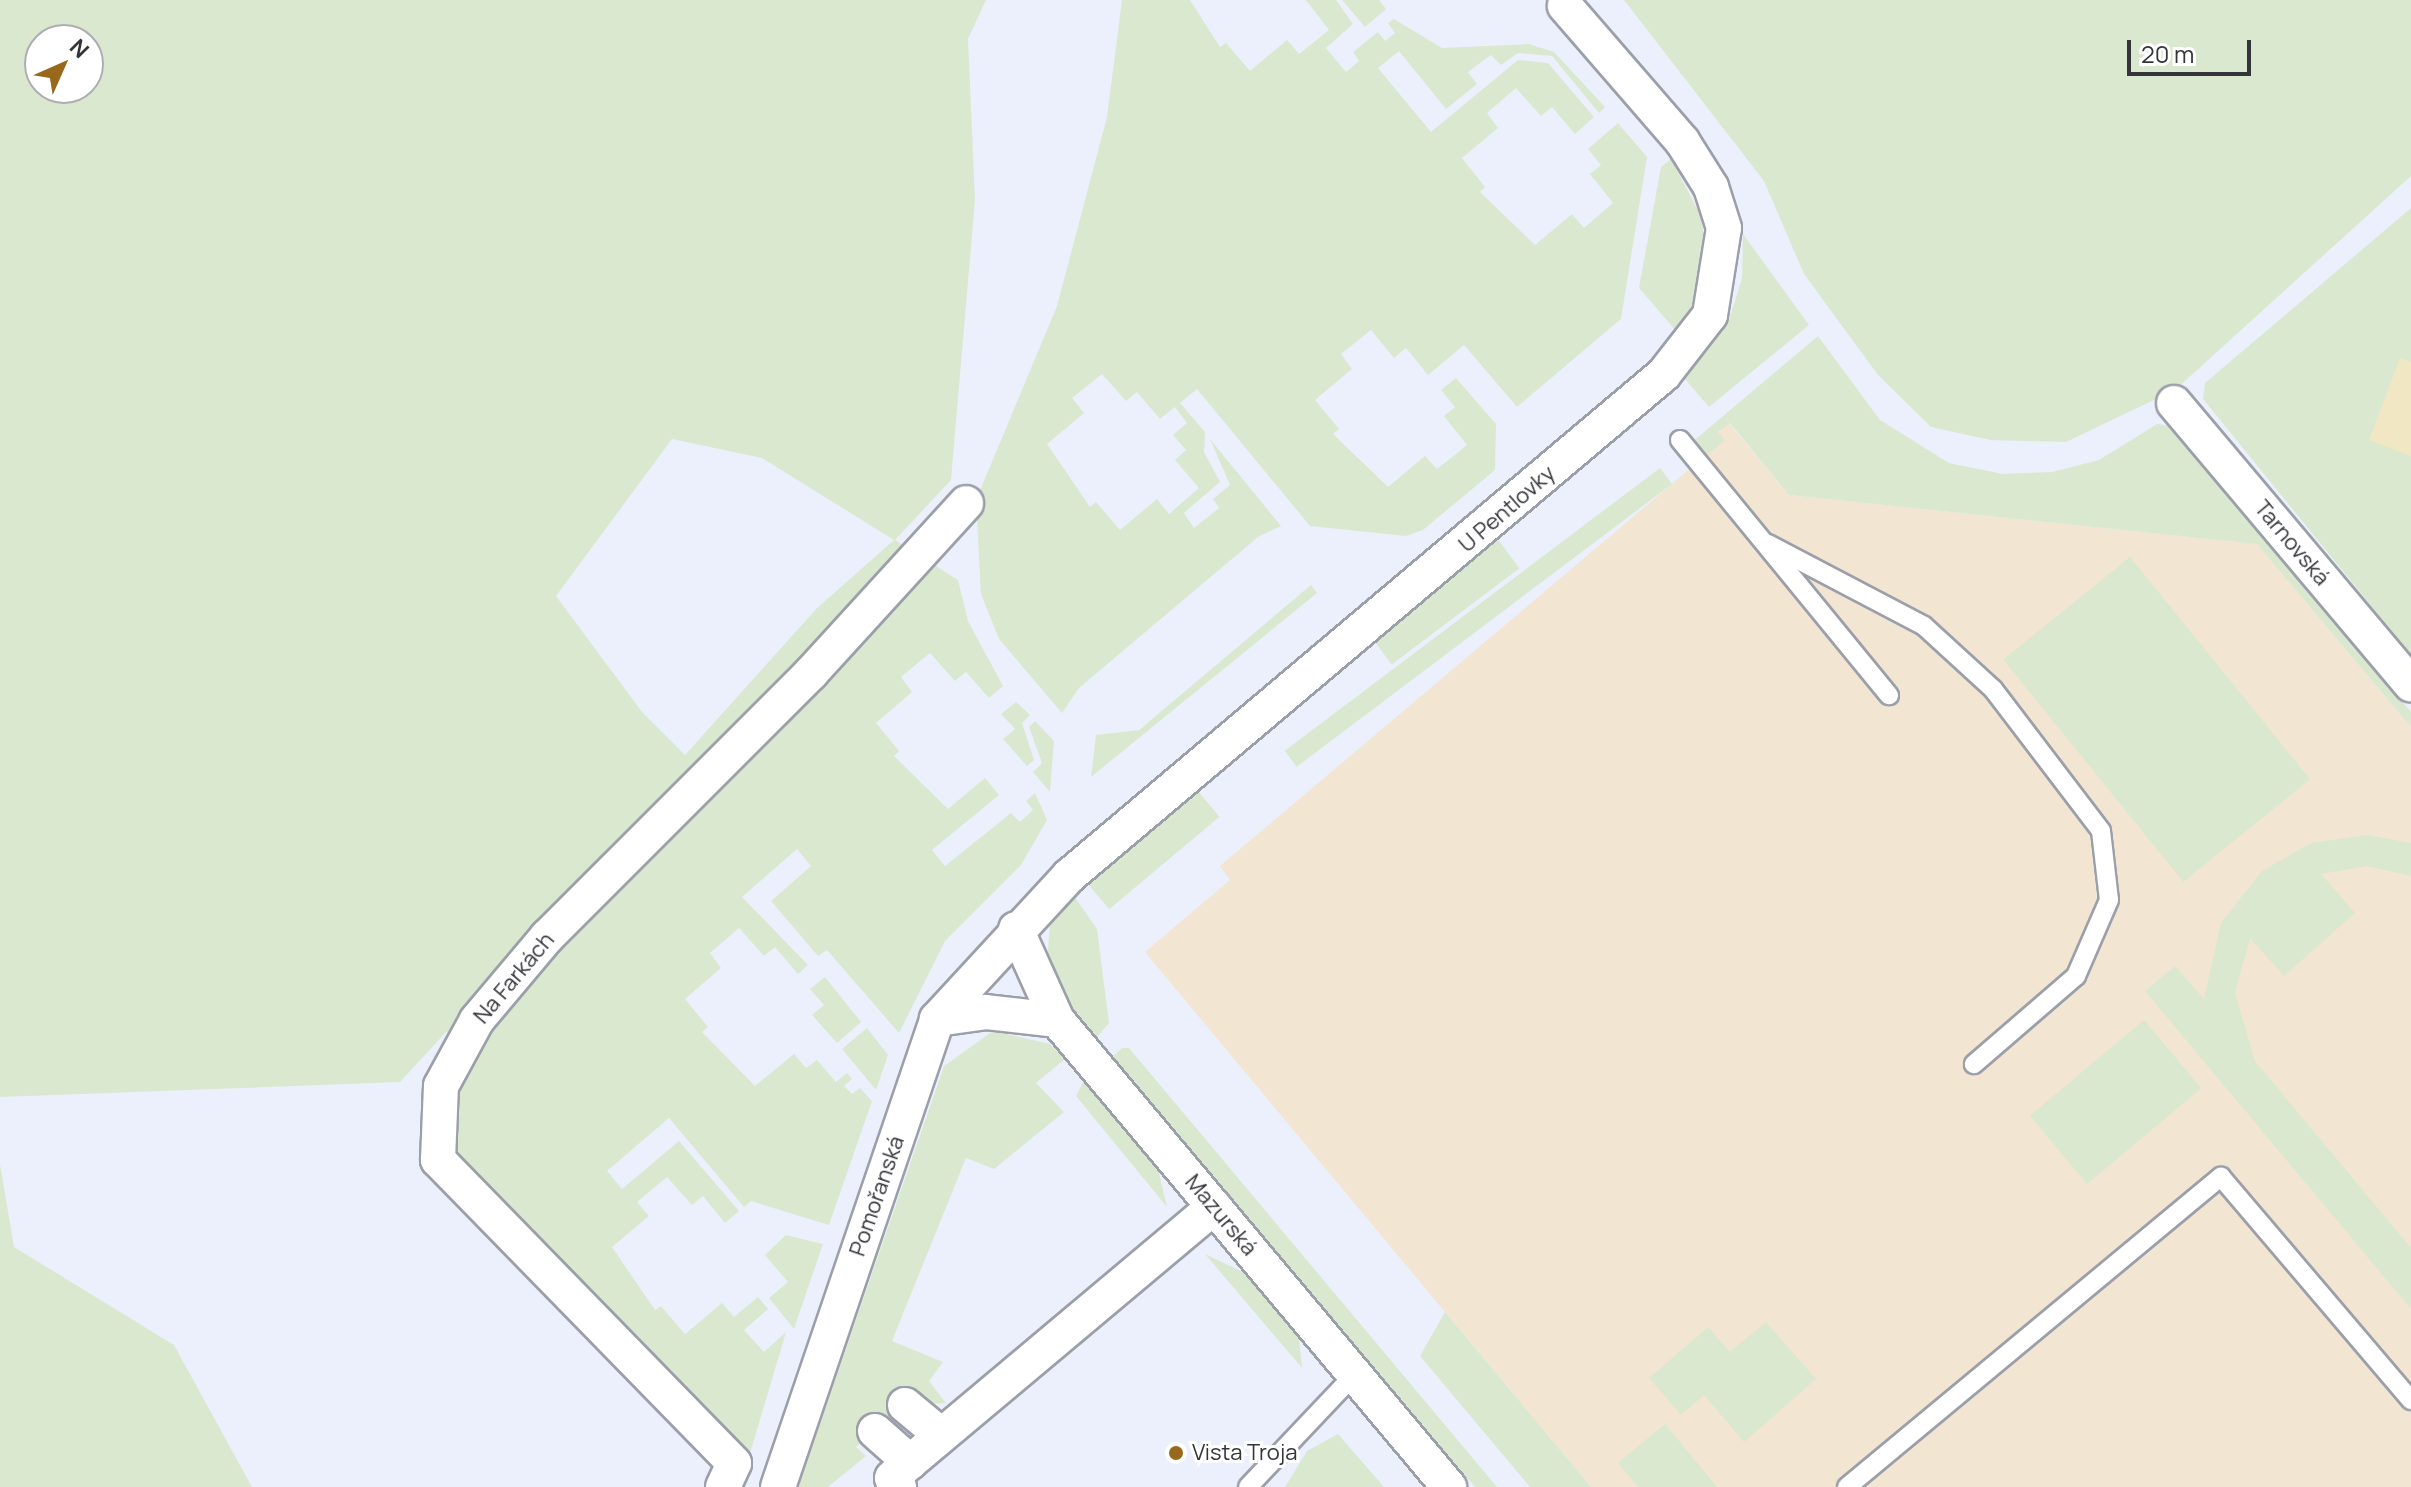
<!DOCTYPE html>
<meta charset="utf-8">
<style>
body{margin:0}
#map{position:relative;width:2411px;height:1487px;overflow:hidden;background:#ecf0fc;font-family:Manrope,sans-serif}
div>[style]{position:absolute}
.education>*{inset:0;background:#f2e5d1}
.green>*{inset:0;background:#dae8d0;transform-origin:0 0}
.sand>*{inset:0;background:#f1e7c2}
.roads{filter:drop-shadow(2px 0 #9b9faa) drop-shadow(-2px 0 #9b9faa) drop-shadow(0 2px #9b9faa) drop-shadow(0 -2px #9b9faa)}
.lane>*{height:18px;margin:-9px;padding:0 9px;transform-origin:9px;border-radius:9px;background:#fff}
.street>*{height:34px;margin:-17px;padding:0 17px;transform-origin:17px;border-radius:17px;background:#fff}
.dots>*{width:22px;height:22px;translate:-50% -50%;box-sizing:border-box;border:4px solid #fff;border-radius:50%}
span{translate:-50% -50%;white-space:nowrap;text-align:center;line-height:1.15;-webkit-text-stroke:6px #fff;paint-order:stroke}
.street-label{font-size:22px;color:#34353a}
.poi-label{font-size:22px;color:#34353a}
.left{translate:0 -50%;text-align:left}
.north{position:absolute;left:24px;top:24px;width:80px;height:80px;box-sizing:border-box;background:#fff;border:2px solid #aeaeb0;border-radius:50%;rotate:45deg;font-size:22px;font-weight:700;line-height:32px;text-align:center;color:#34353a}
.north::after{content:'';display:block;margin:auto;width:28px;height:36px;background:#99691b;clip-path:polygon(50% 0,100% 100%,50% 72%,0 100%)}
.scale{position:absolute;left:2127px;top:40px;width:124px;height:36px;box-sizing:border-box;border:4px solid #34353a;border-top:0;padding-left:10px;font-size:24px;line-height:28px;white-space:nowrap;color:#34353a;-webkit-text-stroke:6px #fff;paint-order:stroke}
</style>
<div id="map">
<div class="education">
<div style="clip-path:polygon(1729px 423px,1789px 495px,2257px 544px,2411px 727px,2411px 1487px,1591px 1487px,1145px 952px,1230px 880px,1220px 866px,1724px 440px,1718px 432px)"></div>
</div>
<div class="green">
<div style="clip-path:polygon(evenodd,0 0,986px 0,968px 39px,975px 200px,951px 480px,895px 540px,958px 580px,968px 621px,1003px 686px,989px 698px,966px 672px,955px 681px,930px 653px,901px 677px,912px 692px,876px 723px,899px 751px,894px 756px,948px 809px,985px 778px,999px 795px,932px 850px,945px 866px,1011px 813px,1020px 822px,1033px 810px,1026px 801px,1035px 793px,1047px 820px,1021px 865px,945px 941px,899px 1033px,827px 950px,818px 956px,771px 901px,811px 866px,797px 849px,742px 897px,808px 965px,798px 974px,775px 947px,764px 956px,739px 928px,710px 953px,721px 968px,685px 999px,708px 1027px,702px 1032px,755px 1086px,794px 1054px,806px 1068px,817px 1060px,836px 1082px,847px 1073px,852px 1079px,844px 1086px,852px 1094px,860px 1088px,872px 1101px,829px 1225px,751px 1201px,744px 1207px,669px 1118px,607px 1171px,622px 1189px,679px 1141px,739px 1211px,725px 1223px,703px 1196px,692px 1205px,667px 1177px,637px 1202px,649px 1216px,612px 1247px,655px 1310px,661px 1306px,685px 1334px,722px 1303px,734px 1317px,758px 1297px,768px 1309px,744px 1330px,764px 1352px,786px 1332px,751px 1450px,743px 1454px,458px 1162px,447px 1031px,400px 1082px,0 1097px,0 0,40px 40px,88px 40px,88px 88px,40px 88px,40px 40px,0 0,672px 439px,762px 458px,894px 540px,817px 608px,685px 755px,642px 712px,556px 596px,672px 439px)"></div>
<div style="clip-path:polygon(evenodd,1122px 0,1190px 0,1220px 47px,1226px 43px,1250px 71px,1287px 40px,1299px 54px,1329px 30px,1306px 0,1336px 0,1353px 24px,1326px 48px,1346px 72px,1359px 61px,1353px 52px,1378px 32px,1385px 41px,1395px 33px,1388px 23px,1394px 19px,1442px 48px,1529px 44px,1554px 52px,1605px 107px,1599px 113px,1552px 56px,1518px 53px,1501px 65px,1491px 55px,1468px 72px,1477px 84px,1446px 109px,1399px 51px,1378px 68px,1431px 132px,1518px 60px,1548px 63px,1594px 117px,1575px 134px,1552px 107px,1541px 116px,1516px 88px,1487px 113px,1498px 128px,1462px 158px,1485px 187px,1480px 192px,1535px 245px,1572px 214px,1584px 228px,1613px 203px,1590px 174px,1601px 165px,1588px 149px,1618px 123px,1647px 157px,1621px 319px,1517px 407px,1464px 345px,1428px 375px,1406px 348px,1394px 358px,1371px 330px,1341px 354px,1352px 369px,1315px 400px,1339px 429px,1333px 434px,1388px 487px,1425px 456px,1437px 469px,1467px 445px,1444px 416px,1455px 407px,1441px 390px,1456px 378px,1496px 424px,1495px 470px,1423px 530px,1406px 536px,1310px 526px,1197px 389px,1180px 403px,1205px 432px,1204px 452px,1220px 482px,1184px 513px,1194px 528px,1219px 508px,1213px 499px,1230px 485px,1210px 439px,1281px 526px,1258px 537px,1079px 688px,1062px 713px,999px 639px,981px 594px,976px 500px,1057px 306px,1107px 117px,1122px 0,1102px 374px,1126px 401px,1137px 392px,1160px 419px,1175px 407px,1187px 423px,1173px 435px,1186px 450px,1175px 460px,1199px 488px,1169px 514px,1157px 499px,1120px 530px,1096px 502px,1090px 507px,1047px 444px,1084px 413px,1072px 398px,1102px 374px)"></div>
<div style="clip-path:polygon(1342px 0,1379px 0,1386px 9px,1365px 27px)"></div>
<div style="clip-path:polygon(1624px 0,2411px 0,2411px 176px,2175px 390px,2066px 442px,1990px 440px,1931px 427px,1878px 375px,1804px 274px,1764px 181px)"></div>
<div style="clip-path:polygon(1671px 159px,1702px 218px,1705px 257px,1698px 295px,1677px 332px,1639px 288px,1661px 167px)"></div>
<div style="clip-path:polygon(2411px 208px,2411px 655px,2203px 399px,2205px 383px)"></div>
<div style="clip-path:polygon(1743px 234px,1809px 325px,1709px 407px,1685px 379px,1729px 320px,1742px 278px)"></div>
<div style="clip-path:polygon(1818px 336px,1880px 420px,1949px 463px,2003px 474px,2052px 472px,2099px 460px,2157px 424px,2170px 426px,2411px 712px,2411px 727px,2257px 544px,1789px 495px,1730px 423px,1718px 432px,1725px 440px,1704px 458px,1691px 443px)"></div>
<div style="left:1660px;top:468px;width:20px;height:470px;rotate:53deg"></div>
<div style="left:1496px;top:537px;width:39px;height:160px;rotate:53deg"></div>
<div style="left:2130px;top:557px;width:286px;height:163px;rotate:51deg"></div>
<div style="clip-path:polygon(1311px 585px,1317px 593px,1091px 777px,1096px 735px,1139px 730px)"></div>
<div style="clip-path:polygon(1016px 702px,1030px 715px,1022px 723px,1034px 760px,1027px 766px,1003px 739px,1015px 729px,1001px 714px)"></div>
<div style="clip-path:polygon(1035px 721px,1054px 741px,1050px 792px,1033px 772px,1042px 763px,1029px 727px)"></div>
<div style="left:1197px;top:790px;width:35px;height:144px;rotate:50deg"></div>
<div style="clip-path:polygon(2367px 835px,2411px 843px,2411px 876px,2367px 866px,2321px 874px,2355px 913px,2284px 976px,2250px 938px,2235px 993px,2255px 1061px,2411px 1248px,2411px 1309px,2145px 991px,2175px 966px,2204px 999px,2221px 923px,2262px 871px,2311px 843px)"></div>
<div style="clip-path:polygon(1072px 893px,1097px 929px,1109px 1023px,1097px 1037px,1057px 989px,1047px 964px,1050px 923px)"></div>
<div style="clip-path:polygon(825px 977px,861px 1022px,837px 1043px,812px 1015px,824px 1005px,810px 989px)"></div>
<div style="left:2144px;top:1020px;width:89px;height:149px;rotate:50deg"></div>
<div style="clip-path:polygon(867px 1028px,888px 1055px,876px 1090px,842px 1049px)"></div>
<div style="clip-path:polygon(993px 1031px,1050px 1044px,1065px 1059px,1036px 1083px,1064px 1112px,994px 1169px,966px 1158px,892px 1341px,943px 1362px,929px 1381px,946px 1403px,905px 1405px,856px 1447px,866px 1456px,828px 1487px,798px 1487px,944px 1066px)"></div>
<div style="clip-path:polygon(1122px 1048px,1129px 1048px,1497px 1487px,1475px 1487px,1113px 1056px)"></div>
<div style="clip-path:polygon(1084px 1080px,1158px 1169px,1167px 1207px,1076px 1096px)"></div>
<div style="clip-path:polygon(0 1164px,14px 1247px,174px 1345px,252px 1487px,0 1487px)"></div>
<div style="clip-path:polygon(786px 1235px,823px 1244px,794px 1329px,769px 1298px,788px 1282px,765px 1255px)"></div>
<div style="clip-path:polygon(1205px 1254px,1247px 1274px,1299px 1338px,1302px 1368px)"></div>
<div style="clip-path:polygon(1445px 1312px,1591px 1487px,1530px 1487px,1420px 1356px)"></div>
<div style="clip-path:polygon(1766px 1322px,1816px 1379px,1744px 1442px,1704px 1395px,1681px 1415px,1649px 1378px,1708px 1327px,1730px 1352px)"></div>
<div style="clip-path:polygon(1665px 1424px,1717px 1487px,1638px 1487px,1618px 1463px)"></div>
<div style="clip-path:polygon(1338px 1434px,1384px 1487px,1285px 1487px,1307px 1451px)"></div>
</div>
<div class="sand">
<div style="clip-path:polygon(2400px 358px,2411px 362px,2411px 456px,2369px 440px)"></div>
</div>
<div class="roads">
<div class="lane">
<div style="left:1680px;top:440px;width:330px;rotate:50.7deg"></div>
<div style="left:1768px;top:544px;width:176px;rotate:27.7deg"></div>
<div style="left:1924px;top:626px;width:93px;rotate:42.4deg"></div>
<div style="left:1993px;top:689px;width:178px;rotate:52.7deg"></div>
<div style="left:2101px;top:831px;width:69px;rotate:83.4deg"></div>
<div style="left:2109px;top:900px;width:83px;rotate:113.5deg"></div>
<div style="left:2076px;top:976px;width:135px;rotate:139.2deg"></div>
<div style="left:1248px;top:1487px;width:154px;rotate:-46.6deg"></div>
<div style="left:1847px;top:1487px;width:486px;rotate:-39.7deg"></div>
<div style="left:2221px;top:1177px;width:293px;rotate:49.6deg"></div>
</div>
<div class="street">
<div style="left:2174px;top:403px;width:368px;rotate:49.9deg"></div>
<div style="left:1016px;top:929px;width:100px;rotate:65.7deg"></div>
<div style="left:1057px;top:1020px;width:610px;rotate:49.99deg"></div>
<div style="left:937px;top:1019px;width:49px;rotate:-8.1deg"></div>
<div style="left:986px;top:1012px;width:71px;rotate:6.4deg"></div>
<div style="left:905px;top:1405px;width:47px;rotate:39.8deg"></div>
<div style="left:875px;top:1431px;width:47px;rotate:41.5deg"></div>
<div style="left:723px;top:1487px;width:26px;rotate:-65deg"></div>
<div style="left:734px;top:1463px;width:424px;rotate:-134.3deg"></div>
<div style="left:438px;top:1160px;width:74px;rotate:-87.7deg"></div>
<div style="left:441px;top:1086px;width:75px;rotate:-61.4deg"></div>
<div style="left:477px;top:1020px;width:109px;rotate:-49.9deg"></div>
<div style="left:547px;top:937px;width:373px;rotate:-45deg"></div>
<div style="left:811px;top:673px;width:230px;rotate:-47.6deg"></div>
<div style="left:778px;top:1487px;width:494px;rotate:-71.2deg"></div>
<div style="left:937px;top:1019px;width:195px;rotate:-47.3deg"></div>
<div style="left:1069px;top:876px;width:778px;rotate:-40.15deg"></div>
<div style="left:1664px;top:374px;width:75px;rotate:-52.1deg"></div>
<div style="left:1710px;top:315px;width:88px;rotate:-80.9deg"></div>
<div style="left:1724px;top:228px;width:43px;rotate:-107.6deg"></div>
<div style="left:1711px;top:187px;width:54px;rotate:-122.2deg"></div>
<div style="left:1682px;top:141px;width:179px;rotate:-130.9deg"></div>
<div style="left:899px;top:1487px;width:11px;rotate:-128deg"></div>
<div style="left:892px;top:1478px;width:24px;rotate:-42deg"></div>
<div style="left:910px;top:1462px;width:397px;rotate:-40deg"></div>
</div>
</div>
<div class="dots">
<div style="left:1176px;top:1453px;background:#99691b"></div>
</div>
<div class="street-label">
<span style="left:1507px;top:509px;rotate:-41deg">U Pentlovky</span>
<span style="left:2292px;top:543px;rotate:50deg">Tarnovská</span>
<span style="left:514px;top:978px;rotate:-50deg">Na Farkách</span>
<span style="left:877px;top:1196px;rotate:-71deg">Pomořanská</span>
<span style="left:1221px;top:1215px;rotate:50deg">Mazurská</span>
</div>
<div class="poi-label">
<span class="left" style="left:1192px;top:1453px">Vista Troja</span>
</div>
<div class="north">N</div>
<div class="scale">20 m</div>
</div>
